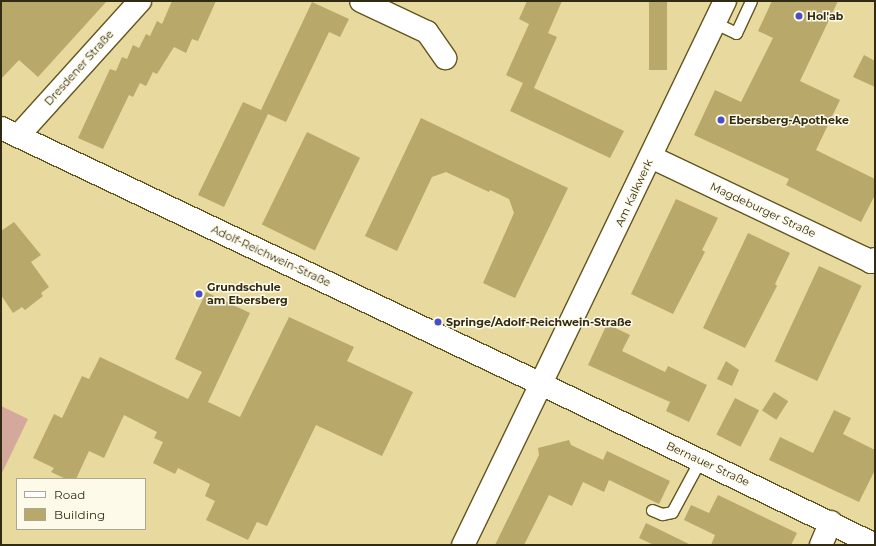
<!DOCTYPE html>
<meta charset="utf-8">
<style>
body{margin:0}
#map{position:relative;width:876px;height:546px;overflow:hidden;background:#e8d99f;font-family:Montserrat,sans-serif}
div>[style]{position:absolute}
.green>*{inset:0;background:#d4a89d}
.building>*{inset:0;background:#b8a86a;transform-origin:0 0}
.roads{filter:drop-shadow(1px 0 #63551e) drop-shadow(-1px 0 #63551e) drop-shadow(0 1px #63551e) drop-shadow(0 -1px #63551e)}
.service>*{height:11px;margin:-5.5px;padding:0 5.5px;transform-origin:5.5px;border-radius:5.5px;background:#fff}
.minor>*{height:22px;margin:-11px;padding:0 11px;transform-origin:11px;border-radius:11px;background:#fff}
.tertiary>*{height:22px;margin:-11px;padding:0 11px;transform-origin:11px;border-radius:11px;background:#fff}
.dots>*{width:11px;height:11px;translate:-50% -50%;box-sizing:border-box;border:2px solid #fefae9;border-radius:50%}
span{translate:-50% -50%;white-space:nowrap;text-align:center;line-height:1.15;-webkit-text-stroke:3px #fefae9;paint-order:stroke}
.poi-label{font-size:11px;color:#312b14;font-weight:700}
.left{translate:0 -50%;text-align:left}
.street-label{font-size:11px;color:#312b14}
.frame{position:absolute;inset:0;border:2px solid #312b14;pointer-events:none}
.legend{position:absolute;left:16px;top:478px;width:130px;height:52px;box-sizing:border-box;background:#fefae9;border:1px solid #aca794;margin:0;padding:5px 7px;list-style:none;font-size:12px;color:#312b14}
.legend li{display:flex;align-items:center;gap:8px;height:20px}
.legend b{width:20px;border:1px solid #aca794}
</style>
<div id="map">
<div class="green">
<div style="clip-path:polygon(1px 406px,28px 419px,1px 475px)"></div>
</div>
<div class="building">
<div style="clip-path:polygon(1px 1px,107px 1px,38px 77px,19px 60px,1px 79px)"></div>
<div style="clip-path:polygon(172px 1px,216px 1px,198px 41px,192px 39px,186px 53px,174px 47px,157px 74px,153px 72px,146px 86px,140px 83px,133px 97px,129px 95px,103px 149px,78px 138px,110px 69px,116px 71px,122px 57px,127px 59px,133px 45px,139px 48px,146px 34px,150px 36px,157px 21px,162px 24px)"></div>
<div style="clip-path:polygon(527px 1px,562px 1px,548px 33px,557px 37px,534px 88px,624px 131px,610px 158px,510px 111px,523px 83px,506px 75px,529px 24px,519px 19px)"></div>
<div style="left:649px;top:1px;width:18px;height:69px"></div>
<div style="clip-path:polygon(772px 1px,838px 1px,800px 81px,840px 100px,816px 150px,875px 179px,875px 195px,861px 222px,786px 185px,789px 179px,694px 135px,715px 90px,741px 102px,773px 38px,758px 31px)"></div>
<div style="clip-path:polygon(312px 2px,349px 19px,340px 37px,329px 32px,286px 122px,268px 114px,224px 207px,198px 195px,243px 102px,261px 110px)"></div>
<div style="clip-path:polygon(864px 55px,875px 61px,875px 87px,853px 77px)"></div>
<div style="clip-path:polygon(421px 118px,568px 188px,515px 298px,483px 283px,514px 213px,509px 199px,490px 190px,489px 192px,446px 172px,432px 177px,397px 251px,365px 236px)"></div>
<div style="left:307px;top:132px;width:59px;height:103px;rotate:26deg"></div>
<div style="clip-path:polygon(676px 199px,718px 218px,702px 250px,705px 252px,673px 314px,631px 294px)"></div>
<div style="clip-path:polygon(14px 222px,41px 255px,31px 262px,49px 287px,41px 293px,43px 296px,25px 310px,22px 307px,13px 313px,1px 295px,1px 231px)"></div>
<div style="clip-path:polygon(748px 233px,790px 253px,775px 284px,777px 286px,745px 348px,703px 328px)"></div>
<div style="left:819px;top:266px;width:47px;height:105px;rotate:25deg"></div>
<div style="clip-path:polygon(206px 292px,250px 313px,208px 402px,240px 417px,289px 317px,354px 347px,347px 361px,413px 392px,382px 456px,316px 425px,267px 526px,257px 522px,248px 540px,206px 520px,215px 501px,205px 496px,210px 484px,178px 468px,175px 474px,153px 463px,163px 442px,154px 438px,157px 432px,124px 415px,104px 458px,89px 451px,76px 479px,66px 479px,51px 472px,54px 468px,33px 458px,54px 414px,62px 418px,82px 376px,89px 379px,100px 357px,188px 399px,202px 372px,175px 359px)"></div>
<div style="clip-path:polygon(607px 324px,630px 335px,622px 351px,665px 372px,668px 366px,707px 385px,689px 422px,666px 411px,670px 402px,588px 365px)"></div>
<div style="clip-path:polygon(726px 361px,739px 370px,732px 386px,717px 379px)"></div>
<div style="left:774px;top:392px;width:17px;height:22px;rotate:33deg"></div>
<div style="left:735px;top:398px;width:27px;height:41px;rotate:27deg"></div>
<div style="clip-path:polygon(834px 410px,851px 418px,843px 434px,875px 450px,875px 470px,859px 502px,769px 460px,780px 437px,813px 453px)"></div>
<div style="clip-path:polygon(569px 440px,571px 445px,603px 460px,607px 451px,670px 481px,659px 504px,609px 480px,604px 492px,583px 482px,572px 506px,549px 495px,524px 545px,495px 545px,539px 455px,538px 448px)"></div>
<div style="clip-path:polygon(718px 495px,797px 533px,791px 545px,711px 545px,715px 535px,684px 520px,691px 505px,709px 513px)"></div>
<div style="clip-path:polygon(646px 523px,691px 545px,654px 545px,639px 538px)"></div>
</div>
<div class="roads">
<div class="service">
<div style="left:715px;top:23px;width:23px;rotate:25deg"></div>
<div style="left:736px;top:33px;width:35px;rotate:-65deg"></div>
<div style="left:652px;top:510px;width:11px;rotate:22deg"></div>
<div style="left:662px;top:514px;width:10px;rotate:-11deg"></div>
<div style="left:672px;top:512px;width:59px;rotate:-61.7deg"></div>
</div>
<div class="minor">
<div style="left:361px;top:1px;width:73px;rotate:25.2deg"></div>
<div style="left:427px;top:32px;width:32px;rotate:55deg"></div>
<div style="left:1px;top:128px;width:598px;rotate:25.36deg"></div>
<div style="left:541px;top:384px;width:179px;rotate:115.8deg"></div>
<div style="left:18px;top:136px;width:182px;rotate:-47.9deg"></div>
<div style="left:651px;top:157px;width:236px;rotate:25.4deg"></div>
<div style="left:864px;top:258px;width:8px;rotate:30deg"></div>
<div style="left:871px;top:262px;width:5px;rotate:-37deg"></div>
<div style="left:821px;top:545px;width:25px;rotate:-67deg"></div>
</div>
<div class="tertiary">
<div style="left:725px;top:1px;width:425px;rotate:115.7deg"></div>
<div style="left:541px;top:384px;width:371px;rotate:25.7deg"></div>
</div>
</div>
<div class="dots">
<div style="left:799px;top:16px;background:#484ec4"></div>
<div style="left:721px;top:120px;background:#484ec4"></div>
<div style="left:199px;top:294px;background:#484ec4"></div>
<div style="left:438px;top:322px;background:#484ec4"></div>
</div>
<div class="poi-label">
<span class="left" style="left:807px;top:16px">Hol'ab</span>
<span class="left" style="left:729px;top:120px">Ebersberg-Apotheke</span>
<span class="left" style="left:207px;top:294px">Grundschule<br>am Ebersberg</span>
<span class="left" style="left:446px;top:322px">Springe/Adolf-Reichwein-Straße</span>
</div>
<div class="street-label">
<span style="left:79px;top:68px;rotate:-48deg">Dresdener Straße</span>
<span style="left:634px;top:193px;rotate:-65deg">Am Kalkwerk</span>
<span style="left:763px;top:210px;rotate:25deg">Magdeburger Straße</span>
<span style="left:271px;top:256px;rotate:25deg">Adolf-Reichwein-Straße</span>
<span style="left:708px;top:464px;rotate:25deg">Bernauer Straße</span>
</div>
<div class="frame"></div>
<ul class="legend">
<li><b style="height:5px;background:#fff"></b>Road</li>
<li><b style="height:11px;background:#b8a86a"></b>Building</li>
</ul>
</div>
